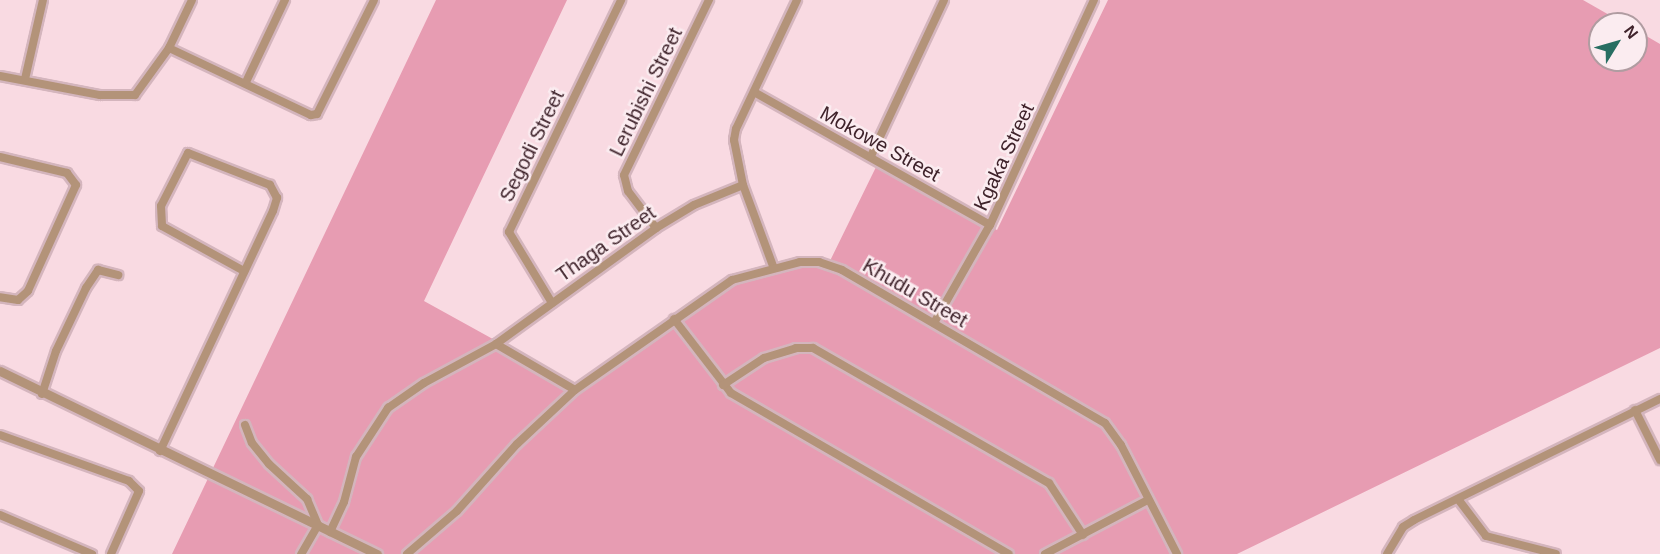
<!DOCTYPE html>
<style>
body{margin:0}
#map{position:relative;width:1660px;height:554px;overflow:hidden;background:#f9dae2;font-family:Arial,sans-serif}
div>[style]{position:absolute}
.green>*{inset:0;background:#e79cb2}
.roads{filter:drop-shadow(2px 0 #d4b5bd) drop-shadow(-2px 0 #d4b5bd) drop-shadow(0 2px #d4b5bd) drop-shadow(0 -2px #d4b5bd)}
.minor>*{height:8px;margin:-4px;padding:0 4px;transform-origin:4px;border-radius:4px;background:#b39379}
.tertiary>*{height:9px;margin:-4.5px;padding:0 4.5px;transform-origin:4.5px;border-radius:4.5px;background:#b39379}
span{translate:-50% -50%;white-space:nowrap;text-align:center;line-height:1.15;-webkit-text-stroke:5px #fbecf0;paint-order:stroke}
.street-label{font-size:20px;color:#3f232b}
.north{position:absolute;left:1588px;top:12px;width:60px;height:60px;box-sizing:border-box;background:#fbecf0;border:2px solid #b09ca1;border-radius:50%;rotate:53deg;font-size:16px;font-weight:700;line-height:24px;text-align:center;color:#3f232b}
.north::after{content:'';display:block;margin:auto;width:21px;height:27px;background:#286e62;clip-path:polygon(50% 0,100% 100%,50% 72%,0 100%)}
</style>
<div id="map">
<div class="green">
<div style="clip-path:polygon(436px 0,567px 0,424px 301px,583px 389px,718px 289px,771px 265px,827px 267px,876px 167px,997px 230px,1108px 0,1583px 0,1625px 24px,1600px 24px,1600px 60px,1636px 60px,1636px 30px,1660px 44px,1660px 348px,1237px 554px,172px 554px)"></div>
</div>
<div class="roads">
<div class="minor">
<div style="left:169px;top:48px;width:157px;rotate:25.3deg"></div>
<div style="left:311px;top:115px;width:6px;rotate:-9deg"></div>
<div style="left:317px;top:114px;width:127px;rotate:-63.4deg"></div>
<div style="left:0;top:76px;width:102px;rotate:10.8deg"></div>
<div style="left:100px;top:95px;width:35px"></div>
<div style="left:135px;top:95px;width:58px;rotate:-54.1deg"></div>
<div style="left:169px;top:48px;width:53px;rotate:-64.4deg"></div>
<div style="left:25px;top:79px;width:81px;rotate:-77.2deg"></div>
<div style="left:246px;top:82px;width:91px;rotate:-64.6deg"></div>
<div style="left:754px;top:92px;width:271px;rotate:29.4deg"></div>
<div style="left:871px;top:156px;width:172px;rotate:-64.9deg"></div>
<div style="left:0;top:157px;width:69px;rotate:13.4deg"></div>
<div style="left:67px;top:173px;width:15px;rotate:53deg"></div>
<div style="left:76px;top:185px;width:116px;rotate:114.4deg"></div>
<div style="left:28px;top:291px;width:13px;rotate:138deg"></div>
<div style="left:18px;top:300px;width:18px;rotate:-171deg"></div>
<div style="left:656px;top:228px;width:46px;rotate:-127.1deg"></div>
<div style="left:628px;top:191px;width:16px;rotate:-104deg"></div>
<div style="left:624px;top:175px;width:195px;rotate:-64.1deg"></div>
<div style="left:773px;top:266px;width:86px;rotate:-110.3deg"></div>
<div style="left:743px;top:185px;width:46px;rotate:-101.3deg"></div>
<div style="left:734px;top:140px;width:11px;rotate:-80deg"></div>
<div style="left:736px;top:129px;width:143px;rotate:-64.7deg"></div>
<div style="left:552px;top:303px;width:83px;rotate:-121.2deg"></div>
<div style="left:509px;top:232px;width:258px;rotate:-64.2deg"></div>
<div style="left:674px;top:319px;width:93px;rotate:52.4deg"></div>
<div style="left:731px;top:393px;width:321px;rotate:30.1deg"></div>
<div style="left:934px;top:323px;width:113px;rotate:-60.3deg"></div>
<div style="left:990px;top:225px;width:248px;rotate:-65.2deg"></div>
<div style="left:496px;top:344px;width:91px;rotate:30.2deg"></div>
<div style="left:723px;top:385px;width:49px;rotate:-33.4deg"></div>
<div style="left:764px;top:358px;width:34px;rotate:-17deg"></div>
<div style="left:796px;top:348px;width:17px"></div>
<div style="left:813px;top:348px;width:272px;rotate:29.8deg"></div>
<div style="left:1049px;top:483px;width:62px;rotate:56.8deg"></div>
<div style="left:42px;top:394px;width:45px;rotate:-72deg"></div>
<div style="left:56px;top:351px;width:70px;rotate:-64.5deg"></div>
<div style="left:86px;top:288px;width:22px;rotate:-56deg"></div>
<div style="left:98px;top:270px;width:21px;rotate:14deg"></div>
<div style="left:1635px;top:410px;width:56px;rotate:63.4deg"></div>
<div style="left:245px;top:425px;width:19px;rotate:69deg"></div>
<div style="left:252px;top:443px;width:27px;rotate:51deg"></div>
<div style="left:269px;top:464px;width:52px;rotate:42.6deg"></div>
<div style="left:307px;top:499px;width:28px;rotate:67deg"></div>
<div style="left:318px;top:525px;width:34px;rotate:120deg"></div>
<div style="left:0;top:435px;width:137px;rotate:19.6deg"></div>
<div style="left:129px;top:481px;width:14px;rotate:45deg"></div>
<div style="left:139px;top:491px;width:69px;rotate:114deg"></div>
<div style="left:160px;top:451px;width:265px;rotate:-64.8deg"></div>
<div style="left:273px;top:211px;width:14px;rotate:-73deg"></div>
<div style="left:277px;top:198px;width:15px;rotate:-118deg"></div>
<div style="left:270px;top:185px;width:88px;rotate:-158.7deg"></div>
<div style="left:188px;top:153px;width:59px;rotate:117deg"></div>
<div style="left:161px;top:206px;width:20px;rotate:87deg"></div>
<div style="left:162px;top:226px;width:94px;rotate:28.8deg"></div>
<div style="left:1458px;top:499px;width:46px;rotate:52.9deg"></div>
<div style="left:1486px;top:536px;width:72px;rotate:14.4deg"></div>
<div style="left:0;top:515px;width:100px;rotate:23deg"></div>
<div style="left:330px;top:532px;width:33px;rotate:-65deg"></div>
<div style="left:344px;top:502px;width:47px;rotate:-75.1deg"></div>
<div style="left:356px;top:457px;width:59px;rotate:-56.9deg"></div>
<div style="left:388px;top:408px;width:44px;rotate:-34.8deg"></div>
<div style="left:424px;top:383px;width:82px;rotate:-28.4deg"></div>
<div style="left:496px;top:344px;width:198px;rotate:-35.9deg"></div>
<div style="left:656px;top:228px;width:44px;rotate:-31.2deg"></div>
<div style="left:694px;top:205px;width:53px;rotate:-22.2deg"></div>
<div style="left:407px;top:554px;width:66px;rotate:-40.7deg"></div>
<div style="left:457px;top:511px;width:90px;rotate:-48.2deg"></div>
<div style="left:517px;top:444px;width:79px;rotate:-43deg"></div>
<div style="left:575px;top:390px;width:192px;rotate:-35deg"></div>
<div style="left:732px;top:280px;width:70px;rotate:-14.8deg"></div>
<div style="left:800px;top:262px;width:19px"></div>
<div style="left:819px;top:262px;width:24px;rotate:19deg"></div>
<div style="left:842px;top:270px;width:304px;rotate:30.2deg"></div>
<div style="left:1105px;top:423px;width:27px;rotate:54deg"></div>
<div style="left:1121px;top:445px;width:123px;rotate:62.8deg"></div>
<div style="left:1045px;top:554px;width:116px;rotate:-27.7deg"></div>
<div style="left:1387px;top:554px;width:31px;rotate:-59deg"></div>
<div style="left:1403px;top:527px;width:13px;rotate:-32deg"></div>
<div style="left:1414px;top:520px;width:274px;rotate:-26.2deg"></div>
</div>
<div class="tertiary">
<div style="left:0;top:371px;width:419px;rotate:25.9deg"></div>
</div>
</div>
<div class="street-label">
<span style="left:646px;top:92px;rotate:-64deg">Lerubishi Street</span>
<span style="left:880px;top:144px;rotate:29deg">Mokowe Street</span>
<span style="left:532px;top:146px;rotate:-64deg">Segodi Street</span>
<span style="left:1004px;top:157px;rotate:-65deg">Kgaka Street</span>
<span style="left:606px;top:244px;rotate:-35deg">Thaga Street</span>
<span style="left:915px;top:293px;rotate:30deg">Khudu Street</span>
</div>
<div class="north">N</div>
</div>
